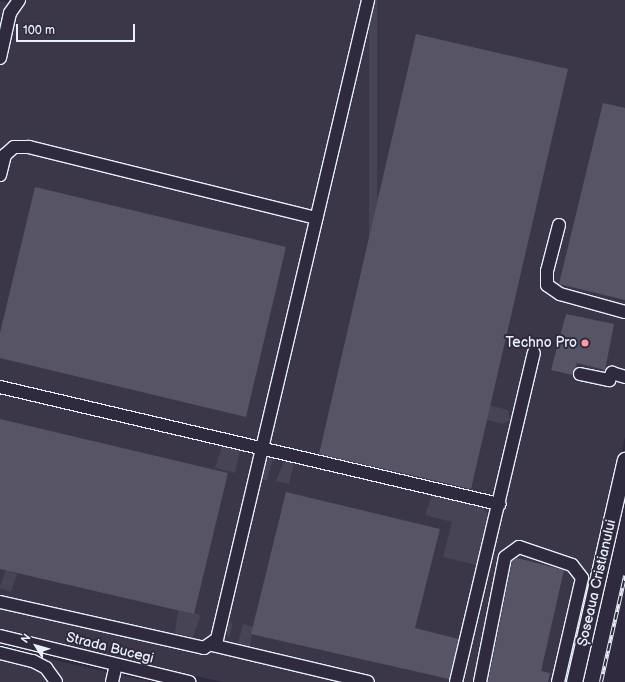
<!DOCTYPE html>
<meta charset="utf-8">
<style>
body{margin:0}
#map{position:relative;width:625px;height:682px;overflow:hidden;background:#2f2a3d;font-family:"Balsamiq Sans",sans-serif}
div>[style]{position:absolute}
.built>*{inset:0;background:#3b3749}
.green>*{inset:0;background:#464455;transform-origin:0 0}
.building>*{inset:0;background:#575565;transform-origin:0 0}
.roads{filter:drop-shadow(1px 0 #e8f1f8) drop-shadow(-1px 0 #e8f1f8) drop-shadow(0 1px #e8f1f8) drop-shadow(0 -1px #e8f1f8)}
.minor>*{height:12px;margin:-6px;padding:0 6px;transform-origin:6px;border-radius:6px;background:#2f2a3d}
.major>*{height:15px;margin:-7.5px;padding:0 7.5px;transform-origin:7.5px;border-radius:7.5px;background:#2f2a3d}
.rail>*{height:4px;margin-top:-2px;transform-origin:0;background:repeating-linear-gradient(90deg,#2f2a3d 0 8px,#e8f1f8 0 16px);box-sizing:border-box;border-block:1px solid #e8f1f8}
.dots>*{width:11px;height:11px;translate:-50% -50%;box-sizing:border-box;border:2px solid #2f2a3d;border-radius:50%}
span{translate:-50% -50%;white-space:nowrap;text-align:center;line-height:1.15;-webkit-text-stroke:4px #2f2a3d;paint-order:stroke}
.poi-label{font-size:14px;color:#e8f1f8}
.right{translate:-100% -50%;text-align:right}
.street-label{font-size:14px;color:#e8f1f8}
.north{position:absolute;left:16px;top:626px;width:40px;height:40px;-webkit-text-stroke:3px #2f2a3d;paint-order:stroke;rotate:307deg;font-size:11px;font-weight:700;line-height:16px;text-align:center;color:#e8f1f8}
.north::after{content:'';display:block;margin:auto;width:14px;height:18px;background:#e8f1f8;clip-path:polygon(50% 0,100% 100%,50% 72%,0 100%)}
.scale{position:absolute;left:16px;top:24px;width:119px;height:18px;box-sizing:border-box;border:2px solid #e8f1f8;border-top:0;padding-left:5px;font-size:12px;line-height:14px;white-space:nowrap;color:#e8f1f8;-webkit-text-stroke:3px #2f2a3d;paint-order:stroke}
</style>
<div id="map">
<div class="built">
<div style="clip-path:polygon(23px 0,26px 5px,27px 0,625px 0,625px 437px,568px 682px,222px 682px,0 630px,0 1px,16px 4px)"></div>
<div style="clip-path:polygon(0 648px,152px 682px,0 682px)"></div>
</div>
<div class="green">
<div style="left:369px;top:0;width:8px;height:278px"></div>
<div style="clip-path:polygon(489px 405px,508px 410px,510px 420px,502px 424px,485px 419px)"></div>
<div style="clip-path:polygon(223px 443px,237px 447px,240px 451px,235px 473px,215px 468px)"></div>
<div style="clip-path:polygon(269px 458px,273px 459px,267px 480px,261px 480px,227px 621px,233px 623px,229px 638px,223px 624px,263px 464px)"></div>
<div style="clip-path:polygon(285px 459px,293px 460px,294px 464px,289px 484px,276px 481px)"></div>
<div style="clip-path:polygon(433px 493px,481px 505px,490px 518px,475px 587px,469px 594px,476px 565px,443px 557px,452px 522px,425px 515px)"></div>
<div style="left:6px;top:570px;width:12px;height:19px;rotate:20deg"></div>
<div style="clip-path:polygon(178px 610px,201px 615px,193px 637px,175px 633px)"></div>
<div style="clip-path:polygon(243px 624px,253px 627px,249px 652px,239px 648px,238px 643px)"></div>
</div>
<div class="building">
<div style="left:416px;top:34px;width:156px;height:431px;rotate:13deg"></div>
<div style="clip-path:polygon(603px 103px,625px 108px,625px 300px,559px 284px)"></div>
<div style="clip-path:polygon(35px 187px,286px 247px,246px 417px,0 358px,0 333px)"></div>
<div style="clip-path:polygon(566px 314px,614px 324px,605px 370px,577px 363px,573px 375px,551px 370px)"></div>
<div style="clip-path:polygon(0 419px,228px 473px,194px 614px,0 569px)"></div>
<div style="clip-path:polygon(286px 492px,440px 529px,415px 628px,459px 639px,449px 679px,251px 634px)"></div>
<div style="clip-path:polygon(517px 558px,564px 570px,541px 671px,550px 673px,548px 682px,488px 682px,512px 561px)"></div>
</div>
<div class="roads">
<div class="minor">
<div style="left:0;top:58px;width:46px;rotate:-77.5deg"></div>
<div style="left:10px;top:13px;width:16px;rotate:-55deg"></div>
<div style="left:0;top:175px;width:21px;rotate:-76deg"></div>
<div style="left:5px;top:155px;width:12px;rotate:-42deg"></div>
<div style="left:14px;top:147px;width:15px"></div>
<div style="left:29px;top:147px;width:296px;rotate:13.9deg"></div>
<div style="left:559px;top:225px;width:48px;rotate:104.6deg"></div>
<div style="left:547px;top:271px;width:14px;rotate:90deg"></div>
<div style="left:547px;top:285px;width:16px;rotate:35deg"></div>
<div style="left:560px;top:294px;width:67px;rotate:15.5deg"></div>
<div style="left:580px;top:374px;width:30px;rotate:12deg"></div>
<div style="left:609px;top:380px;width:8px;rotate:-67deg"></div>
<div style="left:612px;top:373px;width:14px;rotate:17deg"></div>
<div style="left:0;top:387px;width:513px;rotate:13.2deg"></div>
<div style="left:0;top:602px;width:209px;rotate:12.7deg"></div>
<div style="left:204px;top:648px;width:16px;rotate:-35deg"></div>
<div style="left:217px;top:639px;width:657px;rotate:-76.7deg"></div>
<div style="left:0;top:636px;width:195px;rotate:13.7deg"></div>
<div style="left:212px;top:645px;width:160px;rotate:13.3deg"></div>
<div style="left:0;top:653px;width:34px;rotate:14deg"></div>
<div style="left:33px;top:661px;width:15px;rotate:28deg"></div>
<div style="left:46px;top:668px;width:17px;rotate:54deg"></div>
<div style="left:112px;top:682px;width:17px;rotate:-77deg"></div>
<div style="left:456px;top:682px;width:338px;rotate:-76.7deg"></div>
<div style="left:480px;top:682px;width:127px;rotate:-78.7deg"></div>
<div style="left:505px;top:557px;width:17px;rotate:-36deg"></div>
<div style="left:519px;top:547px;width:56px;rotate:18.8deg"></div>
<div style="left:572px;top:565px;width:16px;rotate:52deg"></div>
<div style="left:582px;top:578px;width:107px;rotate:103deg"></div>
</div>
<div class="major">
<div style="left:574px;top:682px;width:228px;rotate:-77.1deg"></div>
</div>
</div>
<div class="rail">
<div style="left:601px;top:682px;width:109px;rotate:-77.2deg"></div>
</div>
<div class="dots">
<div style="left:585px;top:343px;background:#ff9aa2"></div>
</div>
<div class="poi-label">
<span class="right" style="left:577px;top:343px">Techno Pro</span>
</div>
<div class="street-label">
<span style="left:597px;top:583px;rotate:-77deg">Șoseaua Cristianului</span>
<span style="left:110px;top:648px;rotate:14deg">Strada Bucegi</span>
</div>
<div class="north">N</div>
<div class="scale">100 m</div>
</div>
